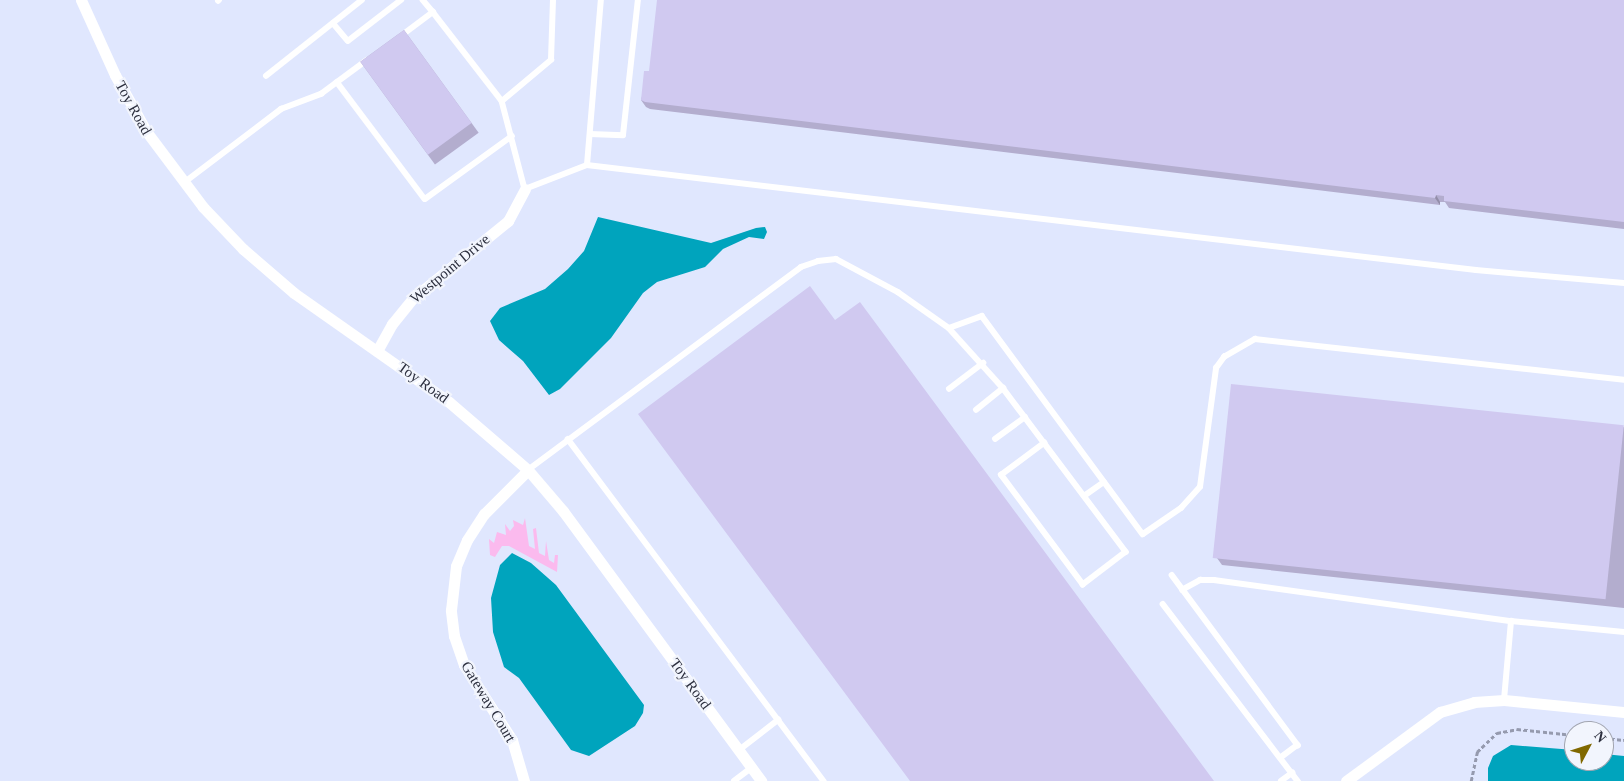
<!DOCTYPE html>
<style>
body{margin:0}
#map{position:relative;width:1624px;height:781px;overflow:hidden;background:#e0e7fe;font-family:Georgia,serif}
div>[style]{position:absolute}
.green>*{inset:0;background:#fbbaee}
.water>*{inset:0;background:#00a4bd}
.path>*{height:2.5px;margin-top:-1.25px;transform-origin:0;background:repeating-linear-gradient(90deg,#959aae 0 4px,transparent 0 6.5px)}
.lane>*{height:5.5px;margin:-2.75px;padding:0 2.75px;transform-origin:2.75px;border-radius:2.75px;background:#fff}
.street>*{height:11px;margin:-5.5px;padding:0 5.5px;transform-origin:5.5px;border-radius:5.5px;background:#fff}
.wall>*{inset:0;background:#b3adce;transform-origin:0 0}
.shaded-wall>*{inset:0;background:#928da8}
.building>*{inset:0;background:#d0c9f0;transform-origin:0 0}
span{translate:-50% -50%;white-space:nowrap;text-align:center;line-height:1.15;-webkit-text-stroke:4.5px #f2f5fd;paint-order:stroke}
.street-label{font-size:15px;color:#2c2f3e}
.north{position:absolute;left:1564px;top:721px;width:50px;height:50px;box-sizing:border-box;background:#f2f5fd;border:1px solid #a3a6b1;border-radius:50%;rotate:50deg;font-size:14px;font-weight:700;line-height:20px;text-align:center;color:#2c2f3e}
.north::after{content:'';display:block;margin:auto;width:18px;height:22px;background:#806800;clip-path:polygon(50% 0,100% 100%,50% 72%,0 100%)}
</style>
<div id="map">
<div class="green">
<div style="clip-path:polygon(525px 518px,529px 546px,535px 549px,533px 529px,536px 528px,539px 553px,545px 556px,546px 541px,549px 560px,554px 563px,555px 555px,558px 555px,557px 572px,509px 546px,502px 546px,495px 557px,490px 555px,489px 539px,494px 543px,497px 532px,506px 535px,505px 524px,510px 531px,514px 526px,513px 520px,523px 525px)"></div>
</div>
<div class="water">
<div style="clip-path:polygon(598px 217px,711px 243px,756px 228px,765px 227px,767px 232px,764px 239px,749px 237px,723px 249px,705px 267px,657px 282px,643px 293px,611px 338px,560px 389px,549px 395px,523px 361px,499px 340px,490px 321px,500px 308px,545px 289px,568px 269px,584px 251px)"></div>
<div style="clip-path:polygon(512px 553px,531px 563px,556px 585px,644px 705px,643px 713px,635px 726px,589px 756px,571px 750px,519px 678px,504px 667px,493px 632px,491px 598px,500px 565px)"></div>
<div style="clip-path:polygon(1511px 745px,1574px 750px,1574px 761px,1604px 761px,1604px 754px,1624px 756px,1624px 781px,1488px 781px,1488px 768px,1493px 756px)"></div>
</div>
<div class="path">
<div style="left:1604px;top:738px;width:20px;rotate:6deg"></div>
<div style="left:1471px;top:781px;width:30px;rotate:-78deg"></div>
<div style="left:1477px;top:752px;width:28px;rotate:-44deg"></div>
<div style="left:1497px;top:733px;width:20px;rotate:-11deg"></div>
<div style="left:1517px;top:729px;width:57px;rotate:6deg"></div>
</div>
<div class="lane">
<div style="left:423px;top:0;width:16px;rotate:50deg"></div>
<div style="left:218px;top:1px;width:1px;rotate:-45deg"></div>
<div style="left:333px;top:23px;width:23px;rotate:50deg"></div>
<div style="left:348px;top:41px;width:67px;rotate:-37.7deg"></div>
<div style="left:401px;top:36px;width:40px;rotate:-37deg"></div>
<div style="left:433px;top:12px;width:113px;rotate:52.2deg"></div>
<div style="left:502px;top:101px;width:91px;rotate:75.4deg"></div>
<div style="left:525px;top:189px;width:66px;rotate:-21.2deg"></div>
<div style="left:587px;top:165px;width:895px;rotate:6.74deg"></div>
<div style="left:1476px;top:270px;width:149px;rotate:5deg"></div>
<div style="left:266px;top:76px;width:122px;rotate:-38.4deg"></div>
<div style="left:337px;top:82px;width:146px;rotate:53.1deg"></div>
<div style="left:425px;top:199px;width:107px;rotate:-35.9deg"></div>
<div style="left:502px;top:101px;width:64px;rotate:-39.9deg"></div>
<div style="left:551px;top:60px;width:60px;rotate:-88.1deg"></div>
<div style="left:590px;top:134px;width:33px;rotate:2deg"></div>
<div style="left:623px;top:135px;width:136px;rotate:-83.7deg"></div>
<div style="left:587px;top:165px;width:166px;rotate:-85.2deg"></div>
<div style="left:185px;top:182px;width:121px;rotate:-37.2deg"></div>
<div style="left:281px;top:109px;width:43px;rotate:-20.6deg"></div>
<div style="left:321px;top:94px;width:57px;rotate:-36.5deg"></div>
<div style="left:949px;top:328px;width:35px;rotate:-20deg"></div>
<div style="left:982px;top:316px;width:271px;rotate:53.6deg"></div>
<div style="left:1143px;top:534px;width:46px;rotate:-34.4deg"></div>
<div style="left:1181px;top:508px;width:28px;rotate:-48deg"></div>
<div style="left:1200px;top:487px;width:120px;rotate:-82.3deg"></div>
<div style="left:1216px;top:368px;width:14px;rotate:-54deg"></div>
<div style="left:1224px;top:357px;width:36px;rotate:-30deg"></div>
<div style="left:1255px;top:339px;width:371px;rotate:6.3deg"></div>
<div style="left:949px;top:389px;width:43px;rotate:-37.4deg"></div>
<div style="left:976px;top:410px;width:35px;rotate:-39deg"></div>
<div style="left:568px;top:439px;width:427px;rotate:53.2deg"></div>
<div style="left:995px;top:439px;width:37px;rotate:-36deg"></div>
<div style="left:528px;top:470px;width:340px;rotate:-36.6deg"></div>
<div style="left:801px;top:267px;width:18px;rotate:-19deg"></div>
<div style="left:818px;top:261px;width:18px;rotate:-6deg"></div>
<div style="left:836px;top:259px;width:70px;rotate:28deg"></div>
<div style="left:898px;top:292px;width:62px;rotate:35.2deg"></div>
<div style="left:949px;top:328px;width:81px;rotate:48deg"></div>
<div style="left:1003px;top:388px;width:205px;rotate:53.1deg"></div>
<div style="left:1126px;top:552px;width:54px;rotate:142.5deg"></div>
<div style="left:1083px;top:585px;width:137px;rotate:-126.7deg"></div>
<div style="left:1001px;top:475px;width:54px;rotate:-36.7deg"></div>
<div style="left:1084px;top:496px;width:24px;rotate:-35deg"></div>
<div style="left:1172px;top:575px;width:212px;rotate:53.5deg"></div>
<div style="left:1298px;top:745px;width:21px;rotate:143deg"></div>
<div style="left:1182px;top:590px;width:21px;rotate:-29deg"></div>
<div style="left:1200px;top:580px;width:14px"></div>
<div style="left:1214px;top:580px;width:300px;rotate:7.9deg"></div>
<div style="left:1163px;top:604px;width:223px;rotate:52.7deg"></div>
<div style="left:1504px;top:700px;width:79px;rotate:-84.9deg"></div>
<div style="left:1511px;top:621px;width:114px;rotate:5.6deg"></div>
<div style="left:738px;top:751px;width:51px;rotate:-37.8deg"></div>
<div style="left:734px;top:781px;width:21px;rotate:-37deg"></div>
<div style="left:1281px;top:781px;width:14px;rotate:-36deg"></div>
</div>
<div class="street">
<div style="left:81px;top:0;width:82px;rotate:65.6deg"></div>
<div style="left:115px;top:75px;width:64px;rotate:61deg"></div>
<div style="left:146px;top:131px;width:95px;rotate:53.1deg"></div>
<div style="left:203px;top:207px;width:58px;rotate:46.4deg"></div>
<div style="left:243px;top:249px;width:67px;rotate:40.8deg"></div>
<div style="left:294px;top:293px;width:189px;rotate:35.1deg"></div>
<div style="left:449px;top:402px;width:104px;rotate:40.7deg"></div>
<div style="left:528px;top:470px;width:54px;rotate:49.5deg"></div>
<div style="left:563px;top:511px;width:335px;rotate:53.7deg"></div>
<div style="left:377px;top:351px;width:31px;rotate:-61deg"></div>
<div style="left:392px;top:324px;width:32px;rotate:-51deg"></div>
<div style="left:412px;top:299px;width:124px;rotate:-39.1deg"></div>
<div style="left:508px;top:221px;width:36px;rotate:-62deg"></div>
<div style="left:524px;top:781px;width:43px;rotate:-106.3deg"></div>
<div style="left:512px;top:740px;width:89px;rotate:-122.6deg"></div>
<div style="left:464px;top:665px;width:31px;rotate:-109deg"></div>
<div style="left:454px;top:636px;width:26px;rotate:-97deg"></div>
<div style="left:451px;top:610px;width:44px;rotate:-83.5deg"></div>
<div style="left:456px;top:566px;width:28px;rotate:-67deg"></div>
<div style="left:467px;top:540px;width:31px;rotate:-57deg"></div>
<div style="left:484px;top:514px;width:62px;rotate:-45deg"></div>
<div style="left:1346px;top:781px;width:117px;rotate:-36.3deg"></div>
<div style="left:1440px;top:712px;width:35px;rotate:-16deg"></div>
<div style="left:1474px;top:702px;width:30px;rotate:-4deg"></div>
<div style="left:1504px;top:700px;width:121px;rotate:5.7deg"></div>
</div>
<div class="wall">
<div style="clip-path:polygon(1624px 0,1624px 229px,1449px 208px,1445px 202px,1440px 202px,1440px 205px,650px 109px,646px 107px,641px 100px,649px 71px)"></div>
<div style="left:404px;top:30px;width:127px;height:54px;rotate:54deg"></div>
<div style="clip-path:polygon(1624px 427px,1624px 608px,1222px 565px,1217px 558px)"></div>
</div>
<div class="shaded-wall">
<div style="clip-path:polygon(1436px 195px,1440px 202px,1440px 205px,1435px 198px)"></div>
</div>
<div class="building">
<div style="clip-path:polygon(657px 0,1624px 0,1624px 222px,1444px 201px,1444px 196px,1436px 195px,1435px 198px,645px 102px,641px 100px,644px 71px,649px 71px)"></div>
<div style="left:404px;top:30px;width:115px;height:54px;rotate:54deg"></div>
<div style="clip-path:polygon(810px 286px,835px 320px,860px 302px,1214px 781px,910px 781px,638px 414px)"></div>
<div style="left:1231px;top:384px;width:395px;height:175px;rotate:6deg"></div>
</div>
<div class="street-label">
<span style="left:133px;top:108px;rotate:61deg">Toy Road</span>
<span style="left:450px;top:269px;rotate:-40deg">Westpoint Drive</span>
<span style="left:423px;top:383px;rotate:36deg">Toy Road</span>
<span style="left:690px;top:684px;rotate:54deg">Toy Road</span>
<span style="left:488px;top:702px;rotate:59deg">Gateway Court</span>
</div>
<div class="north">N</div>
</div>
